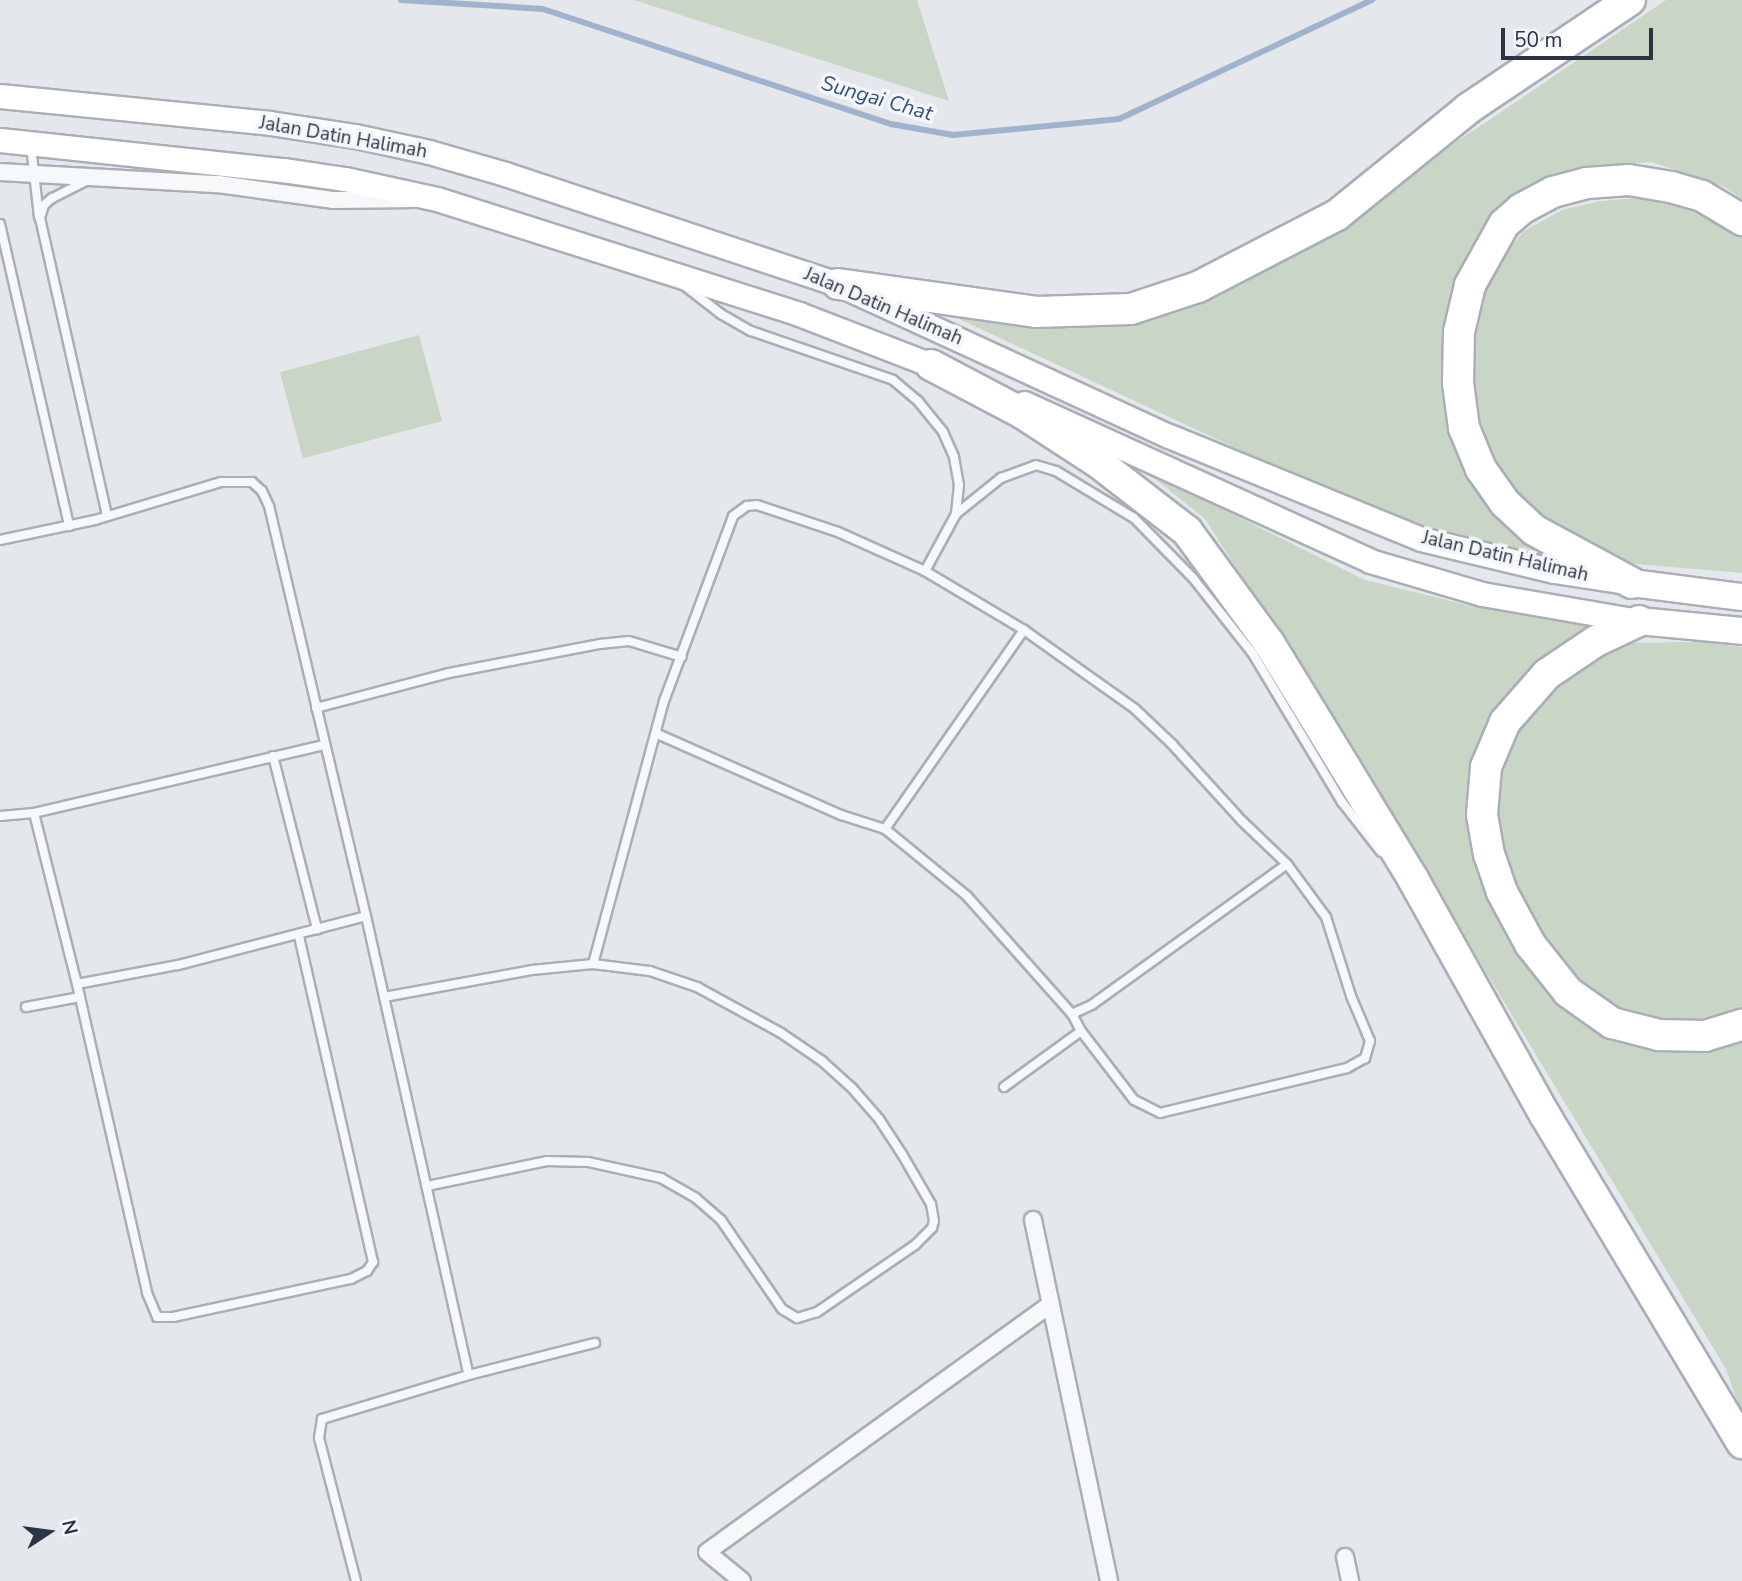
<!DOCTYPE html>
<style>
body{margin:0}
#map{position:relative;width:1742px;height:1581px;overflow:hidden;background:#e4e7ec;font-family:"Nunito Sans",sans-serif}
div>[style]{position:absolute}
.green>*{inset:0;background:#c9d6c5;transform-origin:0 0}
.stream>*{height:6px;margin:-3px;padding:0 3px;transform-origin:3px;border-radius:3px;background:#9fb4cc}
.roads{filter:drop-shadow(2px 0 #a9aeb7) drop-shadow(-2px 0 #a9aeb7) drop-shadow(0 2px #a9aeb7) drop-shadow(0 -2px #a9aeb7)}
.lane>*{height:8px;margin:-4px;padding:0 4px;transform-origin:4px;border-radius:4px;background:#f7f8fa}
.street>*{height:16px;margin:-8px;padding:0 8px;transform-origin:8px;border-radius:8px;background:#f7f8fa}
.secondary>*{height:23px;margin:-11.5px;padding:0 11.5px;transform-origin:11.5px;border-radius:11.5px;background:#fff}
.primary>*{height:26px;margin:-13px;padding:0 13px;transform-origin:13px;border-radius:13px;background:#fff}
.highway>*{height:30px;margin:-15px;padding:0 15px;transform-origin:15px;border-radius:15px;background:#fff}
span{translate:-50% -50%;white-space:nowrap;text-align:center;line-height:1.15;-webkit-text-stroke:7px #f4f6f9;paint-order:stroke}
.street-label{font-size:19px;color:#2b3445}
.water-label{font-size:21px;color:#34527a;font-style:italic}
.north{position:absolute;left:14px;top:1497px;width:70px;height:70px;-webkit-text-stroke:5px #f4f6f9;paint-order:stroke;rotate:77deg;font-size:19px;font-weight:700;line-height:28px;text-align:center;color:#2b3445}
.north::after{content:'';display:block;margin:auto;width:24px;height:32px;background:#2b3445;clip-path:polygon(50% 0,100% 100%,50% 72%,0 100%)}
.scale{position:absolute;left:1501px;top:28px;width:152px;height:32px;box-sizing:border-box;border:4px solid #2b3445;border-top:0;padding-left:9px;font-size:21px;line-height:24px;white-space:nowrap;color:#2b3445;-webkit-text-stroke:5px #f4f6f9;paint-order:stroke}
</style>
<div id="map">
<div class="green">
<div style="clip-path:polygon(634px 0,917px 0,949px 101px)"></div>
<div style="clip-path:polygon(1666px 0,1742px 0,1742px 199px,1725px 187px,1652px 162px,1580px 167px,1511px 202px,1470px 251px,1453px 286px,1444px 378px,1460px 449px,1585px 564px,1519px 554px,1456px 538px,1347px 500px,927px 304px,1116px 316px,1274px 260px,1482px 125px)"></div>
<div style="clip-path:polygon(1638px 198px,1715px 215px,1742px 234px,1742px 573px,1624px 563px,1535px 515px,1494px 465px,1469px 408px,1469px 333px,1491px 270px,1524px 231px,1562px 210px,1601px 201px)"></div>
<div style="left:419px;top:335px;width:89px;height:144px;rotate:75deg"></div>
<div style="clip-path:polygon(1144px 470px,1365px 580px,1467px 605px,1601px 625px,1558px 647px,1518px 681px,1486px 729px,1471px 780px,1470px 831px,1475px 859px,1575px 1012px,1742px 1037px,1742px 1415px,1726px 1369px,1360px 764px,1205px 519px)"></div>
<div style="clip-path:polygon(1700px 642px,1742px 647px,1742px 1013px,1718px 1021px,1654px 1021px,1600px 1005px,1561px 969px,1498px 861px,1492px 784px,1530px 704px,1619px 643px)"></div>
</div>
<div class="stream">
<div style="left:401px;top:0;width:142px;rotate:3.6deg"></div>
<div style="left:543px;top:9px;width:367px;rotate:18.3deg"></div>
<div style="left:891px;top:124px;width:63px;rotate:10.1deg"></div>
<div style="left:953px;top:135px;width:167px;rotate:-5.5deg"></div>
<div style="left:1119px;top:119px;width:280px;rotate:-25.2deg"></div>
</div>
<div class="roads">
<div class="lane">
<div style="left:31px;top:146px;width:71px;rotate:83.6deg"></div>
<div style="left:86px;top:181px;width:38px;rotate:153deg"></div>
<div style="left:52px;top:198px;width:11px;rotate:139deg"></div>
<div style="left:44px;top:205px;width:14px;rotate:107deg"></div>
<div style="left:40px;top:218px;width:305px;rotate:77.3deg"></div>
<div style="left:0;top:224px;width:310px;rotate:77.1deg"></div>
<div style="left:685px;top:286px;width:46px;rotate:37.9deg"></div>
<div style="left:721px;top:314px;width:34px;rotate:30deg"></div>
<div style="left:751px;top:331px;width:150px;rotate:19deg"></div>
<div style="left:893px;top:380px;width:33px;rotate:40deg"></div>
<div style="left:918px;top:401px;width:40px;rotate:51deg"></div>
<div style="left:943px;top:432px;width:27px;rotate:66deg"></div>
<div style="left:954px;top:457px;width:28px;rotate:80deg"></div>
<div style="left:959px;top:485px;width:29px;rotate:96deg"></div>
<div style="left:956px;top:514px;width:65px;rotate:118.5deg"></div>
<div style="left:956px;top:514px;width:58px;rotate:-38.7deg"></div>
<div style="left:1001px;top:478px;width:37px;rotate:-20deg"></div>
<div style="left:1036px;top:465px;width:21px;rotate:17deg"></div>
<div style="left:1056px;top:471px;width:91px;rotate:31.1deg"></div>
<div style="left:1134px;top:518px;width:84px;rotate:45.5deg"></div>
<div style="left:1193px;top:578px;width:97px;rotate:51.7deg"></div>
<div style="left:1253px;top:654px;width:173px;rotate:59deg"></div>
<div style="left:1342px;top:802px;width:63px;rotate:52deg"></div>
<div style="left:0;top:540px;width:97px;rotate:-11.9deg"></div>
<div style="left:95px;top:520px;width:132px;rotate:-16.8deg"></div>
<div style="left:221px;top:482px;width:31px"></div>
<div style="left:252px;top:482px;width:13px;rotate:42deg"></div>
<div style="left:262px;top:491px;width:17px;rotate:65deg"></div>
<div style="left:269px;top:506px;width:421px;rotate:76.7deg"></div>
<div style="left:366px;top:916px;width:470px;rotate:77.4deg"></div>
<div style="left:316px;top:708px;width:138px;rotate:-14.7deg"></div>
<div style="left:449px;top:673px;width:154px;rotate:-10.9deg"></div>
<div style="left:600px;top:644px;width:29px;rotate:-6deg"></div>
<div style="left:629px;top:641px;width:55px;rotate:16.8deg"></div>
<div style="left:273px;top:756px;width:179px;rotate:75.7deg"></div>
<div style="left:34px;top:813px;width:176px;rotate:75.9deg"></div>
<div style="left:77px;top:984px;width:317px;rotate:77.2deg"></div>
<div style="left:147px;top:1293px;width:26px;rotate:67deg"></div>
<div style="left:157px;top:1317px;width:16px"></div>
<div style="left:173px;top:1317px;width:182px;rotate:-12.1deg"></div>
<div style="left:351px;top:1279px;width:18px;rotate:-27deg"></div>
<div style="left:367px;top:1271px;width:11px;rotate:-56deg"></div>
<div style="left:373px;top:1262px;width:335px;rotate:-102.8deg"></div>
<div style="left:0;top:816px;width:34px;rotate:-5deg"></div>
<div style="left:34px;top:813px;width:297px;rotate:-13.2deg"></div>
<div style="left:885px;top:829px;width:243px;rotate:-55.1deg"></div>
<div style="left:593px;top:964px;width:272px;rotate:-74.9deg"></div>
<div style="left:664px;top:701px;width:197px;rotate:-69.5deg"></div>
<div style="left:733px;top:516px;width:17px;rotate:-36deg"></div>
<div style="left:747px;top:506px;width:10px;rotate:-6deg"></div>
<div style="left:757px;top:505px;width:85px;rotate:18.4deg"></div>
<div style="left:838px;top:532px;width:95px;rotate:24.1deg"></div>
<div style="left:925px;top:571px;width:115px;rotate:30.8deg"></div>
<div style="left:1024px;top:630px;width:136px;rotate:35.4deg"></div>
<div style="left:1135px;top:709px;width:50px;rotate:43.4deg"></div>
<div style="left:1171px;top:743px;width:105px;rotate:47.7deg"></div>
<div style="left:1242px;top:821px;width:62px;rotate:43.7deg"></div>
<div style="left:1287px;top:864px;width:66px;rotate:53.7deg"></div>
<div style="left:1326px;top:917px;width:83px;rotate:72.4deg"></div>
<div style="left:1351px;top:996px;width:49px;rotate:67.1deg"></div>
<div style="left:1370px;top:1041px;width:18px;rotate:106deg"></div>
<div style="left:1365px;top:1058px;width:21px;rotate:151deg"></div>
<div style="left:1347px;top:1068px;width:192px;rotate:166.5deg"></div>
<div style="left:1160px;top:1113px;width:29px;rotate:-153deg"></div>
<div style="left:1134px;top:1100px;width:87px;rotate:-127.5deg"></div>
<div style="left:1081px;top:1031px;width:19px;rotate:-118deg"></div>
<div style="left:1072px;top:1014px;width:158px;rotate:-131.7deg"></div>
<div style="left:967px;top:896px;width:106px;rotate:-140.7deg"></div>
<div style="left:885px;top:829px;width:46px;rotate:-162.3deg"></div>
<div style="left:841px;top:815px;width:201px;rotate:-156.2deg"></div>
<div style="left:77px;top:984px;width:103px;rotate:-10.7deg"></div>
<div style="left:178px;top:965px;width:194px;rotate:-14.6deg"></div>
<div style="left:384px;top:997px;width:150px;rotate:-10.3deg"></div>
<div style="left:532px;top:970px;width:61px;rotate:-5.6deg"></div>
<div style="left:593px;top:964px;width:57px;rotate:7deg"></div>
<div style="left:650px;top:971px;width:50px;rotate:18.8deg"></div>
<div style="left:697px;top:987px;width:96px;rotate:28.7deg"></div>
<div style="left:781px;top:1033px;width:50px;rotate:34.3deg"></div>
<div style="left:822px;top:1061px;width:40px;rotate:42deg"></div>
<div style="left:852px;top:1088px;width:41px;rotate:48.9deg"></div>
<div style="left:879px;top:1119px;width:42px;rotate:56.7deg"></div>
<div style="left:902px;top:1154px;width:58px;rotate:59.9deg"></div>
<div style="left:931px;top:1204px;width:17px;rotate:80deg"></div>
<div style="left:934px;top:1221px;width:7px;rotate:106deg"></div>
<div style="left:932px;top:1228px;width:24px;rotate:135deg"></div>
<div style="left:915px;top:1245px;width:119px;rotate:145.6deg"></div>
<div style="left:817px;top:1312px;width:21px;rotate:163deg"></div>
<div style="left:797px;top:1318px;width:17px;rotate:-149deg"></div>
<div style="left:782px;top:1309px;width:108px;rotate:-124.4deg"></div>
<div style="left:721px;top:1220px;width:33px;rotate:-139deg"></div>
<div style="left:696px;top:1198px;width:40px;rotate:-150.3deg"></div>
<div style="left:661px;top:1178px;width:75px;rotate:-167.6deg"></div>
<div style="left:588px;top:1162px;width:41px;rotate:-178.6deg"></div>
<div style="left:547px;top:1161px;width:123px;rotate:168.2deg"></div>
<div style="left:26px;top:1007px;width:55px;rotate:-10.5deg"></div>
<div style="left:1072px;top:1014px;width:23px;rotate:-25deg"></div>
<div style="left:1093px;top:1004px;width:239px;rotate:-35.8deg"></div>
<div style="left:1004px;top:1087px;width:95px;rotate:-36deg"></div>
<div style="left:356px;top:1581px;width:148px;rotate:-104.5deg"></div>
<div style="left:319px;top:1438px;width:19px;rotate:-81deg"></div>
<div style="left:322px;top:1419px;width:153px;rotate:-16.7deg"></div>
<div style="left:469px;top:1375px;width:130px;rotate:-14.3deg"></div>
</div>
<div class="street">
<div style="left:0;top:172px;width:218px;rotate:3.2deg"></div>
<div style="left:218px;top:184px;width:117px;rotate:7.9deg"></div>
<div style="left:334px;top:200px;width:80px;rotate:-0.7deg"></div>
<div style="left:1033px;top:1220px;width:369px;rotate:78.1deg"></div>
<div style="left:1345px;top:1557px;width:25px;rotate:78deg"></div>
<div style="left:742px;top:1581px;width:45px;rotate:-140.4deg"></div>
<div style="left:707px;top:1552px;width:424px;rotate:-35.8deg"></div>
</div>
<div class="secondary">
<div style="left:0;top:96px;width:271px;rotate:5.7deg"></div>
<div style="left:270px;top:123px;width:86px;rotate:8.7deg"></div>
<div style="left:355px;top:136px;width:76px;rotate:12.2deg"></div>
<div style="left:429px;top:152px;width:79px;rotate:16.1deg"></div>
<div style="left:505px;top:174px;width:351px;rotate:18.3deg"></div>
<div style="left:838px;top:284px;width:364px;rotate:24.7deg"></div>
<div style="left:1169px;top:436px;width:272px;rotate:22.2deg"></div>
<div style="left:1421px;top:539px;width:137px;rotate:13.5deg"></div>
<div style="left:1554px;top:571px;width:66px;rotate:8.7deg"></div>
<div style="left:0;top:140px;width:285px;rotate:6.1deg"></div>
<div style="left:283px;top:170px;width:63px;rotate:8.3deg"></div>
<div style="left:345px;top:179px;width:94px;rotate:12.3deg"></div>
<div style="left:437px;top:199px;width:380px;rotate:17.6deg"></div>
<div style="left:799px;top:314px;width:155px;rotate:21.1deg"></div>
<div style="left:1024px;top:403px;width:380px;rotate:24.5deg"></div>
<div style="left:1370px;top:561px;width:117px;rotate:16.4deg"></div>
<div style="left:1482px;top:594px;width:159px;rotate:9.8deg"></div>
</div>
<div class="primary">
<div style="left:1632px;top:583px;width:111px;rotate:7.3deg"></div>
<div style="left:1639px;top:621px;width:103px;rotate:5.5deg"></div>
</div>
<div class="highway">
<div style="left:838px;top:284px;width:200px;rotate:8deg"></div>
<div style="left:1036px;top:312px;width:95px;rotate:-1.8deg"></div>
<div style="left:1131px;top:309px;width:71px;rotate:-18.2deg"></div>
<div style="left:1198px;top:287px;width:157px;rotate:-27.4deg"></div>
<div style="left:1337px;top:215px;width:170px;rotate:-39deg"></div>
<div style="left:1469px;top:108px;width:194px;rotate:-33.9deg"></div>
<div style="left:931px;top:365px;width:103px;rotate:27.8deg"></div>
<div style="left:1022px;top:413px;width:92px;rotate:33deg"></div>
<div style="left:1099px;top:463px;width:111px;rotate:37.7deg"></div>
<div style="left:1187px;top:531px;width:139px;rotate:53.8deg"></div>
<div style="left:1269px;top:643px;width:145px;rotate:58.5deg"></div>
<div style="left:1345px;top:767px;width:131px;rotate:58.7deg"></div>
<div style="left:1413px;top:879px;width:270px;rotate:60.8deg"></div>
<div style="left:1545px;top:1115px;width:383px;rotate:59deg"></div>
<div style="left:1632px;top:583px;width:111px;rotate:-151.6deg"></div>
<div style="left:1534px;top:530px;width:40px;rotate:-137deg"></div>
<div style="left:1505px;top:503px;width:42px;rotate:-125.2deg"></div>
<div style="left:1481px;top:469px;width:44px;rotate:-112.5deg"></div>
<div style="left:1464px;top:428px;width:45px;rotate:-97.6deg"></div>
<div style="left:1458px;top:383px;width:51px;rotate:-88.9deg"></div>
<div style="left:1459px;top:332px;width:48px;rotate:-76.8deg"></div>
<div style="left:1470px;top:285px;width:70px;rotate:-60.9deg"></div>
<div style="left:1504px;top:224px;width:23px;rotate:-41deg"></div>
<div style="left:1521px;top:209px;width:36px;rotate:-28deg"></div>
<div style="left:1553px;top:192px;width:35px;rotate:-15deg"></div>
<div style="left:1587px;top:183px;width:42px;rotate:-4.1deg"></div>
<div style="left:1629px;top:180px;width:43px;rotate:9.5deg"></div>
<div style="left:1671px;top:187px;width:32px;rotate:16deg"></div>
<div style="left:1702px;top:196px;width:47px;rotate:31deg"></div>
<div style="left:1639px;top:621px;width:47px;rotate:155.1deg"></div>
<div style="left:1596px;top:641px;width:59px;rotate:146deg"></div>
<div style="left:1547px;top:674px;width:64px;rotate:131.2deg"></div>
<div style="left:1505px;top:722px;width:49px;rotate:112.9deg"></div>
<div style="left:1486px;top:767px;width:48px;rotate:94.8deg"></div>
<div style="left:1482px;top:815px;width:40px;rotate:80deg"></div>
<div style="left:1489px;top:854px;width:40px;rotate:71.1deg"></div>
<div style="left:1502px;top:892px;width:59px;rotate:61.7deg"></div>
<div style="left:1530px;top:944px;width:61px;rotate:51.6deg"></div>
<div style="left:1568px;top:992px;width:54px;rotate:35.2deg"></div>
<div style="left:1612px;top:1023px;width:49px;rotate:14.3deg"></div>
<div style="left:1659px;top:1035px;width:46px;rotate:1.2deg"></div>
<div style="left:1705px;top:1036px;width:39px;rotate:-17deg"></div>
</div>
</div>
<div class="street-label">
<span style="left:343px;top:138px;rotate:10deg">Jalan Datin Halimah</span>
<span style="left:883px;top:307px;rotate:23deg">Jalan Datin Halimah</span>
<span style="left:1505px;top:557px;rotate:13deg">Jalan Datin Halimah</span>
</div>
<div class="water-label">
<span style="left:877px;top:98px;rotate:16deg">Sungai Chat</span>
</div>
<div class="north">N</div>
<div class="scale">50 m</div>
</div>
